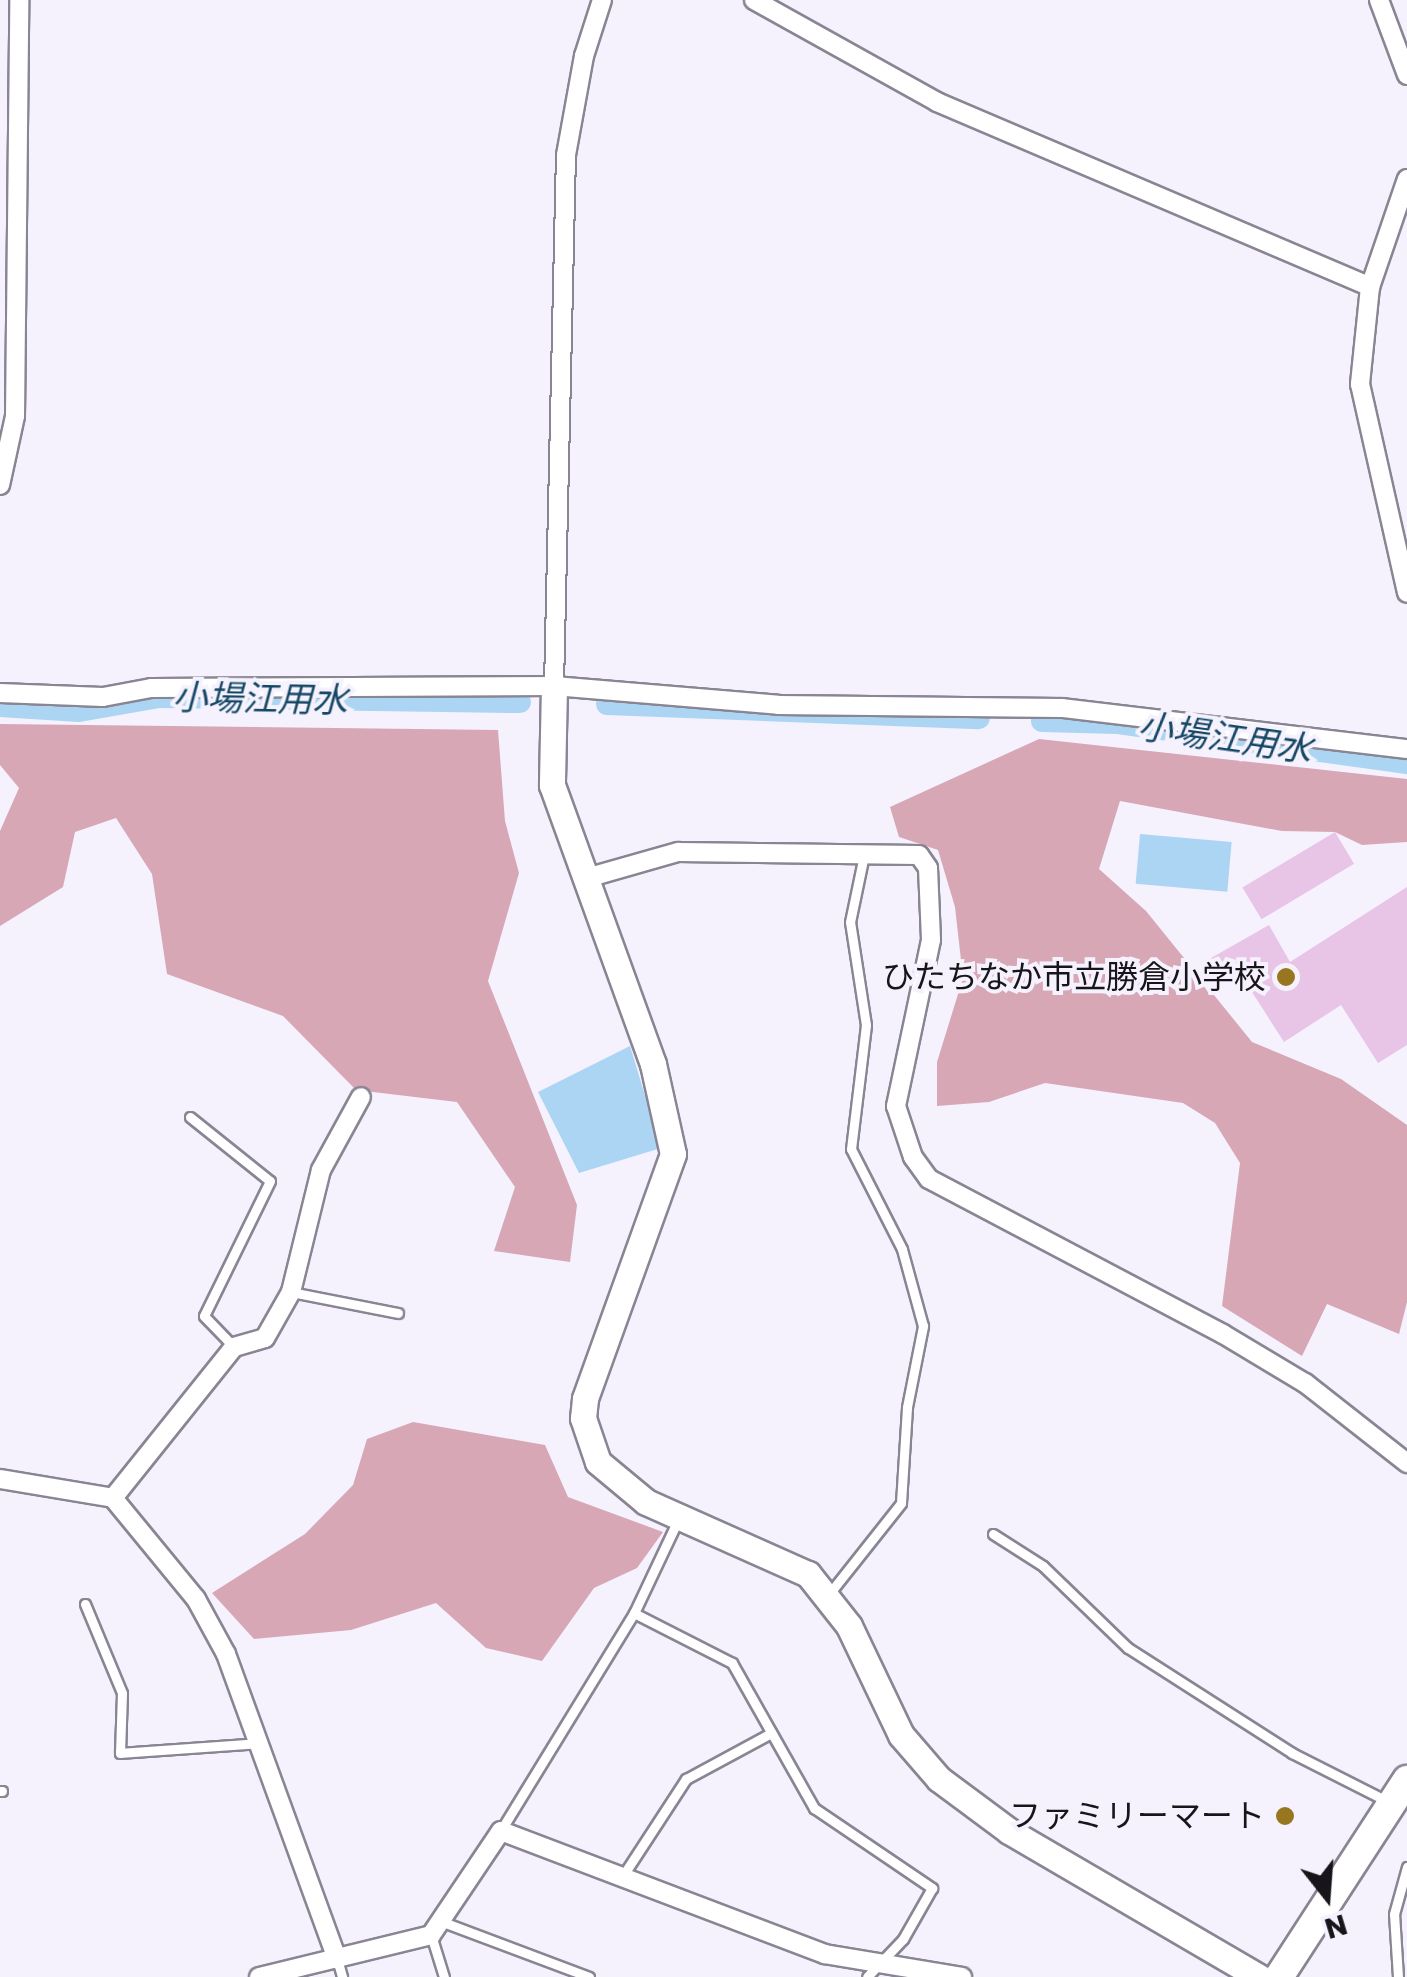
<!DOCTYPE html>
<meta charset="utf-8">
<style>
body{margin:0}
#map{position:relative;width:1407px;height:1977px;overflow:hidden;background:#f5f2fe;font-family:Poppins,"Noto Sans JP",sans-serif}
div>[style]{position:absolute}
.forest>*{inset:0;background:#d7a7b6}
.water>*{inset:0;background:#abd5f2;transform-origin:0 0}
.canal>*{height:22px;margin:-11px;padding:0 11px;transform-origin:11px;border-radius:11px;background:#abd5f2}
.building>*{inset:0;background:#e8c4e6;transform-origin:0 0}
.roads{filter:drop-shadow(2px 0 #898593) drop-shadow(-2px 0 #898593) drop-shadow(0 2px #898593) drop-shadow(0 -2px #898593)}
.lane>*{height:9px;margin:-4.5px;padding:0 4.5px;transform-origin:4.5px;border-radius:4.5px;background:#fff}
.street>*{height:18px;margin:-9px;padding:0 9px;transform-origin:9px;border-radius:9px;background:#fff}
.secondary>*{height:25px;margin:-12.5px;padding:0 12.5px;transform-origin:12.5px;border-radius:12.5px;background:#fff}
.primary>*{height:28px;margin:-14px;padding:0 14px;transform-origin:14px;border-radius:14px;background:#fff}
.dots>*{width:28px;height:28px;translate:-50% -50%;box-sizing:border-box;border:5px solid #f5f2fe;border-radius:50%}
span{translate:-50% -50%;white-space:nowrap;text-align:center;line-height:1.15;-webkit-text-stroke:8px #f5f2fe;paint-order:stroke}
.poi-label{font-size:32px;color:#17151a}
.right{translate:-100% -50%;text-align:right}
.water-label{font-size:35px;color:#154764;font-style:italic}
.north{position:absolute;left:1277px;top:1847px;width:100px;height:100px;-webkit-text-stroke:8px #f5f2fe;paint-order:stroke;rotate:163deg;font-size:28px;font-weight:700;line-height:40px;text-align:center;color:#17151a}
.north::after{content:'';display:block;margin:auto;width:35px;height:45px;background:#17151a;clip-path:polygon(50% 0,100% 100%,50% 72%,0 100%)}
</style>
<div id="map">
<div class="forest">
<div style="clip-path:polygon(0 724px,498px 730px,505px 821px,519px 873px,488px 981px,577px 1205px,570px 1262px,494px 1251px,515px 1187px,457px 1102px,356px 1090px,283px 1016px,167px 974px,152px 874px,116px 818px,75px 832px,63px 887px,0 926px,0 831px,19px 788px,0 765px)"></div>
<div style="clip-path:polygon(1039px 739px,1407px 779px,1407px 842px,1362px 845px,1335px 832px,1282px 831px,1120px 801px,1099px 869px,1146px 911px,1252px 1042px,1341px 1079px,1407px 1125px,1407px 1302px,1399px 1334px,1327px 1304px,1302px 1356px,1222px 1306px,1240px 1163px,1215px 1123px,1183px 1103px,1045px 1083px,989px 1102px,937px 1106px,937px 1062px,963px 978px,955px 907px,938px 850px,899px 837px,890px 807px)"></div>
<div style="clip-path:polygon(413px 1422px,545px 1445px,568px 1497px,663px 1532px,637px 1568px,594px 1588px,542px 1661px,486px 1648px,436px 1603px,351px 1630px,254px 1639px,212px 1593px,305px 1534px,353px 1485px,367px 1439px)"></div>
</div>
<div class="water">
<div style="left:1140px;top:834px;width:92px;height:50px;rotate:5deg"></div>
<div style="clip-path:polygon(630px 1046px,661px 1148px,579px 1173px,538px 1092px)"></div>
</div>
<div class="canal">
<div style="left:607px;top:704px;width:372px;rotate:2.2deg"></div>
<div style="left:0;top:706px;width:79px;rotate:3.6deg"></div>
<div style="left:79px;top:711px;width:80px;rotate:-10deg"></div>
<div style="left:158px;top:697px;width:362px;rotate:0.8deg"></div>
<div style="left:1042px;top:721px;width:76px;rotate:1.5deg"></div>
<div style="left:1118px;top:723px;width:292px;rotate:7.9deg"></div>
</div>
<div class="building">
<div style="left:1335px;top:832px;width:37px;height:108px;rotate:59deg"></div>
<div style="clip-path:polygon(1407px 887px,1407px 1045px,1378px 1063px,1341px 1005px,1284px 1042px,1236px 967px,1221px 975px,1211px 958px,1269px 925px,1290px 962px)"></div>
</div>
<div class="roads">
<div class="lane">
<div style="left:190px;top:1117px;width:102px;rotate:38.7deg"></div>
<div style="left:270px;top:1181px;width:150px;rotate:116.1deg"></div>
<div style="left:204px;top:1316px;width:43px;rotate:45.9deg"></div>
<div style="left:291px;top:1292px;width:109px;rotate:11.1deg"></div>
<div style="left:993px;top:1534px;width:59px;rotate:32.6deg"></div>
<div style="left:1043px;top:1566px;width:118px;rotate:44deg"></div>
<div style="left:1128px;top:1648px;width:195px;rotate:32.6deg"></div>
<div style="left:1292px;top:1753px;width:109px;rotate:26.8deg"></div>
<div style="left:829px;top:1594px;width:116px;rotate:-51.6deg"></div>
<div style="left:901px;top:1503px;width:96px;rotate:-86.4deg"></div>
<div style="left:907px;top:1407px;width:83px;rotate:-78.8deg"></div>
<div style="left:923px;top:1326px;width:80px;rotate:-105.3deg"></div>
<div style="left:902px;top:1249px;width:112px;rotate:-117deg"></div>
<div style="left:851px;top:1149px;width:125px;rotate:-83.1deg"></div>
<div style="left:866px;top:1025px;width:104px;rotate:-98.8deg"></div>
<div style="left:850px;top:922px;width:68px;rotate:-78.2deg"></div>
<div style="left:85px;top:1604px;width:96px;rotate:67.4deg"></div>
<div style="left:122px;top:1693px;width:60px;rotate:91.9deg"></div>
<div style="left:120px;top:1753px;width:140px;rotate:-4.1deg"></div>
<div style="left:634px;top:1613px;width:110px;rotate:27deg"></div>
<div style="left:732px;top:1663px;width:167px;rotate:60.5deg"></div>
<div style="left:814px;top:1808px;width:143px;rotate:34.1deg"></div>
<div style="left:932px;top:1888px;width:59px;rotate:119.6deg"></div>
<div style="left:903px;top:1939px;width:52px;rotate:133.5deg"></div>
<div style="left:0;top:1791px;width:2px"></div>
<div style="left:501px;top:1830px;width:255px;rotate:-58.5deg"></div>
<div style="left:634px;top:1613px;width:105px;rotate:-64.7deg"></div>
<div style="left:622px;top:1877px;width:117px;rotate:-56.9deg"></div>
<div style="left:686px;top:1779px;width:97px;rotate:-28.4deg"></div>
<div style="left:443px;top:1922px;width:156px;rotate:20.6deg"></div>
<div style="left:431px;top:1935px;width:44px;rotate:72.8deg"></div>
<div style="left:337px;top:1959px;width:19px;rotate:74deg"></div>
<div style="left:1398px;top:1977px;width:63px;rotate:-93.6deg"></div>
<div style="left:1394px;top:1914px;width:49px;rotate:-74.5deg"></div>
</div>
<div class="street">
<div style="left:754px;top:0;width:210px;rotate:29.1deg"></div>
<div style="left:937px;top:102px;width:471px;rotate:23.1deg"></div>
<div style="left:1379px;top:0;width:80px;rotate:69.5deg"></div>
<div style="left:1407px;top:179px;width:114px;rotate:108.9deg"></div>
<div style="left:1370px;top:287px;width:98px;rotate:95.9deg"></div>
<div style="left:1360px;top:384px;width:214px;rotate:77.3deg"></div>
<div style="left:0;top:485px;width:71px;rotate:-77.7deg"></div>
<div style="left:15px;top:416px;width:416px;rotate:-89.4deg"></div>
<div style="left:554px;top:686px;width:531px;rotate:-88.71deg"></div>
<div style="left:566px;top:155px;width:101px;rotate:-79.7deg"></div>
<div style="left:584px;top:56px;width:59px;rotate:-72.2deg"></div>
<div style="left:0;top:693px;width:103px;rotate:2.2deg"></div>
<div style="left:103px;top:697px;width:49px;rotate:-10.6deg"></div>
<div style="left:151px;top:688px;width:403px;rotate:-0.3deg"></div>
<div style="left:554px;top:686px;width:225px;rotate:4.8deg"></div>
<div style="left:778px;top:705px;width:284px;rotate:0.6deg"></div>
<div style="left:1062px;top:708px;width:347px;rotate:6.8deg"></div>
<div style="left:583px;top:879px;width:99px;rotate:-15.9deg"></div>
<div style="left:678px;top:852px;width:241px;rotate:0.7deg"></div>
<div style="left:919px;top:855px;width:16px;rotate:55deg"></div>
<div style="left:928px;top:868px;width:72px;rotate:87.6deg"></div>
<div style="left:931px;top:940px;width:170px;rotate:101.9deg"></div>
<div style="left:896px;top:1106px;width:54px;rotate:71.6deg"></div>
<div style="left:913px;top:1157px;width:27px;rotate:54deg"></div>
<div style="left:929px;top:1179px;width:332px;rotate:27.8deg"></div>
<div style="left:1223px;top:1334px;width:96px;rotate:30.9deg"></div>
<div style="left:1305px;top:1383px;width:130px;rotate:38.1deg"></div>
<div style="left:0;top:1479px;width:115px;rotate:9.5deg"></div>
<div style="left:113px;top:1498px;width:193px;rotate:-51.3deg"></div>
<div style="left:234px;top:1347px;width:32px;rotate:-16deg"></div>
<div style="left:265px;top:1338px;width:53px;rotate:-60.5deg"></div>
<div style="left:291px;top:1292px;width:126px;rotate:-76.2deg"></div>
<div style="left:321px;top:1170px;width:83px;rotate:-61.3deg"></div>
<div style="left:113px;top:1498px;width:131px;rotate:50.6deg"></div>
<div style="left:196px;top:1599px;width:63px;rotate:61.4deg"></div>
<div style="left:226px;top:1654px;width:325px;rotate:70deg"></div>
<div style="left:259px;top:1977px;width:177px;rotate:-13.7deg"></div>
<div style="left:431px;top:1935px;width:125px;rotate:-56.1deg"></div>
<div style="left:501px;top:1831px;width:347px;rotate:20.8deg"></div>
<div style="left:825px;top:1954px;width:139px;rotate:9.5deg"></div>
</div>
<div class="secondary">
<div style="left:554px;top:686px;width:99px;rotate:91.2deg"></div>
<div style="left:552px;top:785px;width:297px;rotate:70.1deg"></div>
<div style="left:653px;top:1064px;width:92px;rotate:77.5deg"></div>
<div style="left:673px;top:1154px;width:260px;rotate:109.8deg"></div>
<div style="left:585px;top:1399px;width:19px;rotate:96deg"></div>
<div style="left:583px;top:1418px;width:46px;rotate:71.2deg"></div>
<div style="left:598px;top:1462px;width:62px;rotate:39.8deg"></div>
<div style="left:646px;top:1502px;width:177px;rotate:24deg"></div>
<div style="left:808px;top:1574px;width:66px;rotate:51.7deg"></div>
<div style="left:849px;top:1626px;width:121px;rotate:64.5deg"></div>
<div style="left:901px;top:1735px;width:58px;rotate:49.2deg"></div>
<div style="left:939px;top:1779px;width:87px;rotate:36.6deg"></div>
<div style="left:1009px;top:1831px;width:290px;rotate:30.3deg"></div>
</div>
<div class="primary">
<div style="left:1279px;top:1977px;width:235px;rotate:-57deg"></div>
</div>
</div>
<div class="dots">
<div style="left:1286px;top:977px;background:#987620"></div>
<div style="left:1285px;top:1816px;background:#987620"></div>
</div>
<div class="poi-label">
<span class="right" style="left:1266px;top:977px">ひたちなか市立勝倉小学校</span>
<span class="right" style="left:1265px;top:1816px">ファミリーマート</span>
</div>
<div class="water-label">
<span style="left:260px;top:699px;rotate:1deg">小場江用水</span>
<span style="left:1225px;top:738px;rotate:8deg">小場江用水</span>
</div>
<div class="north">N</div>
</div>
